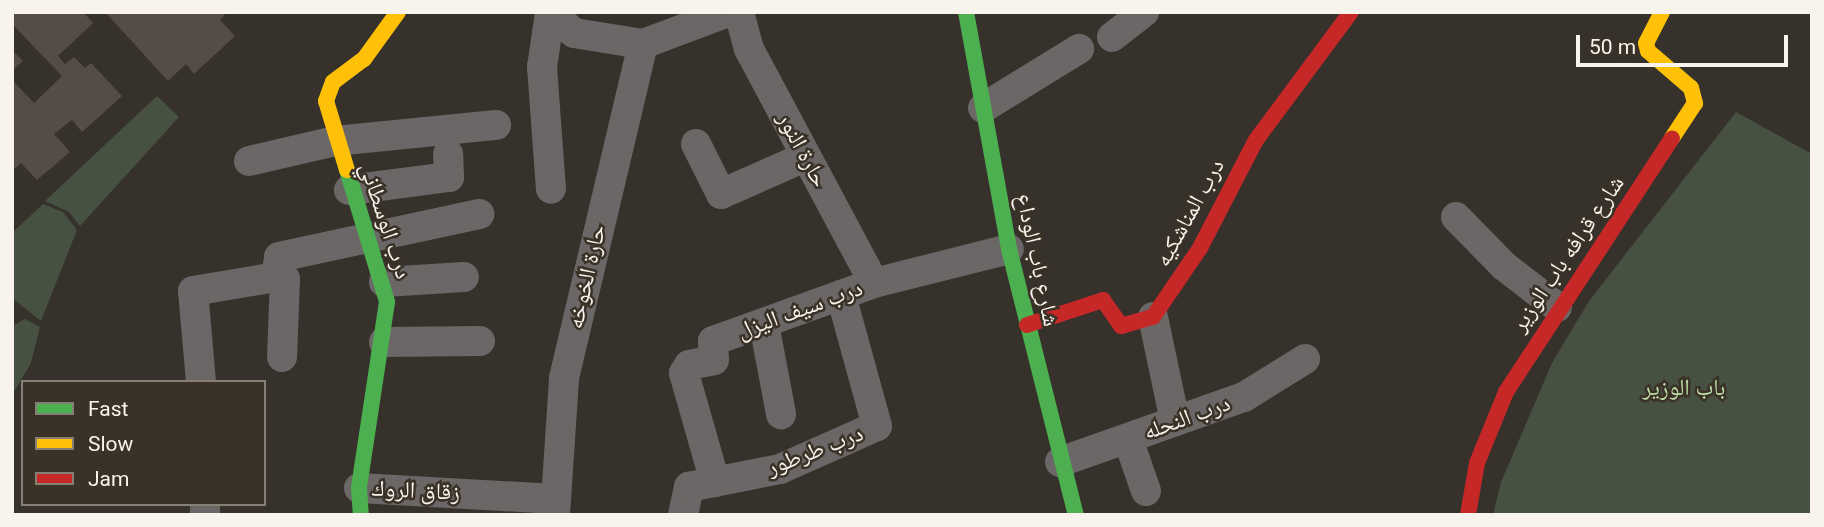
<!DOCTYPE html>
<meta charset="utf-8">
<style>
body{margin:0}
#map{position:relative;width:1824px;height:527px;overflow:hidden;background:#36312b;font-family:Roboto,"Noto Naskh Arabic",sans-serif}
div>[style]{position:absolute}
.green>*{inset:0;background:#475141}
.building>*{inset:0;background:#554c47}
.street>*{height:30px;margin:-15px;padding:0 15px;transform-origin:15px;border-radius:15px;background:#6a6766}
.fast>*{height:16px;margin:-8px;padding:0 8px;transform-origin:8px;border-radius:8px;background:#4caf50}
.slow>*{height:16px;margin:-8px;padding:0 8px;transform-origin:8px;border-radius:8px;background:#ffc107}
.jam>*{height:16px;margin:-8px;padding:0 8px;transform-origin:8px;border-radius:8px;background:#c62828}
span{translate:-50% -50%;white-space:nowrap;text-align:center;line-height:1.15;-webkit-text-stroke:5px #3a3127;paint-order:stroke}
.street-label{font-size:23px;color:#f9f3ed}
.park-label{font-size:23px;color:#bbdca7}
.frame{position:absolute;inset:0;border:14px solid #f9f3ed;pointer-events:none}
.legend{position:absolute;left:21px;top:380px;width:245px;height:126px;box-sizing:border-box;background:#3a3127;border:2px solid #867f76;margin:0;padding:9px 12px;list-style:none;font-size:21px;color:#f9f3ed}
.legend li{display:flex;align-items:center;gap:14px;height:35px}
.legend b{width:35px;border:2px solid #867f76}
.scale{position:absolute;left:1576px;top:35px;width:212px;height:32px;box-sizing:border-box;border:4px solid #f9f3ed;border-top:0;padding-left:9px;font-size:21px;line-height:24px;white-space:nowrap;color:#f9f3ed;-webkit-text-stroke:5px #3a3127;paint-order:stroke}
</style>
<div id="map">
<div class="green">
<div style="clip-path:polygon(157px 96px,179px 117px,80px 226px,69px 212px,45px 201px)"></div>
<div style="clip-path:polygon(1736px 112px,1812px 154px,1812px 515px,1493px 515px,1501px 482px,1552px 363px,1589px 301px)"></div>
<div style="clip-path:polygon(43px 204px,63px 212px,77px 230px,41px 321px,12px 298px,12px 233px)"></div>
<div style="clip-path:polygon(25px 319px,40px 327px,31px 363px,12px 395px,12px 326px)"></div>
</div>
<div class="building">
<div style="clip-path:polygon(12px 12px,83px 12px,93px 23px,58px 56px,65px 64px,74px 57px,85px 68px,91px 63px,122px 96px,82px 132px,72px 120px,54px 134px,70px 152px,37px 180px,21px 163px,12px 171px,12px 80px,34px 103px,62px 76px,12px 24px)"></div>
<div style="clip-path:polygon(105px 12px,227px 12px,220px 20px,235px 36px,194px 74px,186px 64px,168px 81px)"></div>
<div style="clip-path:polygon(12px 50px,23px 61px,12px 71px)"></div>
</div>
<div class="street">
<div style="left:550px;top:12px;width:32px;rotate:41deg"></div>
<div style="left:574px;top:33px;width:70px;rotate:9.1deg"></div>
<div style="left:643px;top:44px;width:91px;rotate:-20.6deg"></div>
<div style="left:739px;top:12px;width:38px;rotate:75deg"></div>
<div style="left:749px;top:49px;width:265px;rotate:61.9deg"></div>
<div style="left:550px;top:13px;width:55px;rotate:98.4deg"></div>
<div style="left:542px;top:67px;width:122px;rotate:85.8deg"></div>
<div style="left:1112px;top:37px;width:41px;rotate:-38deg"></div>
<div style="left:983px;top:108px;width:113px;rotate:-31.6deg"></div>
<div style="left:696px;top:144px;width:56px;rotate:63.4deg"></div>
<div style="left:721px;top:194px;width:92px;rotate:-23.8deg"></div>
<div style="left:249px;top:161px;width:88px;rotate:-13.1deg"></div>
<div style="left:335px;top:141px;width:162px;rotate:-5.7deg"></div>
<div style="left:349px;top:190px;width:101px;rotate:-7.4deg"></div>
<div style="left:449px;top:177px;width:23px;rotate:-92deg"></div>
<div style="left:1456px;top:217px;width:69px;rotate:45.6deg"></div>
<div style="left:1504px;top:266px;width:67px;rotate:37.7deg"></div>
<div style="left:276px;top:277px;width:9px;rotate:13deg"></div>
<div style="left:285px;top:279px;width:78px;rotate:92.2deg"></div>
<div style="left:384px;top:282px;width:80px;rotate:-3.6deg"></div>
<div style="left:1153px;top:317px;width:106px;rotate:78.1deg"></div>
<div style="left:764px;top:324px;width:92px;rotate:79.3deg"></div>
<div style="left:384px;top:342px;width:96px;rotate:-0.6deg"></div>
<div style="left:201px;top:382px;width:91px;rotate:-95deg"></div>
<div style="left:193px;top:291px;width:84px;rotate:-9.6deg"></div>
<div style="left:276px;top:277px;width:20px;rotate:-81deg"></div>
<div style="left:279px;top:257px;width:205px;rotate:-12.1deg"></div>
<div style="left:1128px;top:439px;width:55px;rotate:70.9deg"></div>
<div style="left:1060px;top:462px;width:195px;rotate:-19.5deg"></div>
<div style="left:1244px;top:397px;width:72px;rotate:-31.9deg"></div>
<div style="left:715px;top:482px;width:113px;rotate:-105.9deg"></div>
<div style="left:684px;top:373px;width:9px;rotate:-58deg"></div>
<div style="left:689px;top:365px;width:25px;rotate:-11deg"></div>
<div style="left:714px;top:360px;width:19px;rotate:-93deg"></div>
<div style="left:713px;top:341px;width:171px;rotate:-19.8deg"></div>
<div style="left:874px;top:283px;width:139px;rotate:-14.1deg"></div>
<div style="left:359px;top:488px;width:197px;rotate:3.2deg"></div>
<div style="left:205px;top:504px;width:11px;rotate:90deg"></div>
<div style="left:555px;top:515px;width:137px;rotate:-86.2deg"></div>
<div style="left:564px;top:378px;width:343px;rotate:-76.7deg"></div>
<div style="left:683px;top:515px;width:29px;rotate:-78deg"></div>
<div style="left:689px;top:487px;width:93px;rotate:-11.2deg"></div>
<div style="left:780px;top:469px;width:106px;rotate:-23.9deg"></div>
<div style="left:877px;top:426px;width:136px;rotate:-105.4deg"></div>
</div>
<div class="fast">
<div style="left:966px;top:12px;width:241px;rotate:79.7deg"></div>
<div style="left:1009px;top:249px;width:274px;rotate:75.9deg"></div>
<div style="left:347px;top:170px;width:138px;rotate:73.1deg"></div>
<div style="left:387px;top:302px;width:188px;rotate:98.6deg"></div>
<div style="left:359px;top:488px;width:27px;rotate:86deg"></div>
</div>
<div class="slow">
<div style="left:1662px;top:12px;width:35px;rotate:117deg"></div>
<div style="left:1646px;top:43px;width:8px;rotate:76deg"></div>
<div style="left:1648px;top:51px;width:57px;rotate:40.7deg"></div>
<div style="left:1691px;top:88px;width:16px;rotate:75deg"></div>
<div style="left:1695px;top:103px;width:42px;rotate:123.3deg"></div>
<div style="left:347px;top:170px;width:72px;rotate:-106.9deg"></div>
<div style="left:326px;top:101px;width:20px;rotate:-70deg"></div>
<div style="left:333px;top:82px;width:39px;rotate:-37deg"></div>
<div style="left:364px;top:59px;width:58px;rotate:-54.1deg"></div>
</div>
<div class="jam">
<div style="left:1027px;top:325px;width:80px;rotate:-18.2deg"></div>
<div style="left:1103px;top:300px;width:32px;rotate:55deg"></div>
<div style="left:1121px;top:326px;width:33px;rotate:-16deg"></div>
<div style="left:1153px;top:317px;width:83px;rotate:-55.7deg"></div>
<div style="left:1200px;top:248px;width:122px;rotate:-62.6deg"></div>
<div style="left:1256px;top:140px;width:159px;rotate:-53.4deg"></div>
<div style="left:1468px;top:515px;width:53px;rotate:-80.2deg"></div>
<div style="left:1477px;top:463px;width:77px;rotate:-67.8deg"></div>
<div style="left:1506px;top:392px;width:303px;rotate:-56.8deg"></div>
</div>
<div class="street-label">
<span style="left:802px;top:150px;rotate:62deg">حارة النور</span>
<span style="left:1190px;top:213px;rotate:-61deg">درب المناشكيه</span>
<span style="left:385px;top:221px;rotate:72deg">درب الوسطاني</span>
<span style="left:1568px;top:254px;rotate:-56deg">شارع قرافه باب الوزير</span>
<span style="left:1037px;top:260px;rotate:78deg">شارع باب الوداع</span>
<span style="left:587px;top:277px;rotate:-77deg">حارة الخوخه</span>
<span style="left:800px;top:310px;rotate:-20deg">درب سيف اليزل</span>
<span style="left:1187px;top:418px;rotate:-20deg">درب النحله</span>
<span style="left:815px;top:451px;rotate:-21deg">درب طرطور</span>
<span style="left:416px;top:491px;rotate:3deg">زقاق الروك</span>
</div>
<div class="park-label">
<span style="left:1684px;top:388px">باب الوزير</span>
</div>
<div class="frame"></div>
<ul class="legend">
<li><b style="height:9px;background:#4caf50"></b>Fast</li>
<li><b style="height:9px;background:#ffc107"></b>Slow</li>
<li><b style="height:9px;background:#c62828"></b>Jam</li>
</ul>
<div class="scale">50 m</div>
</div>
